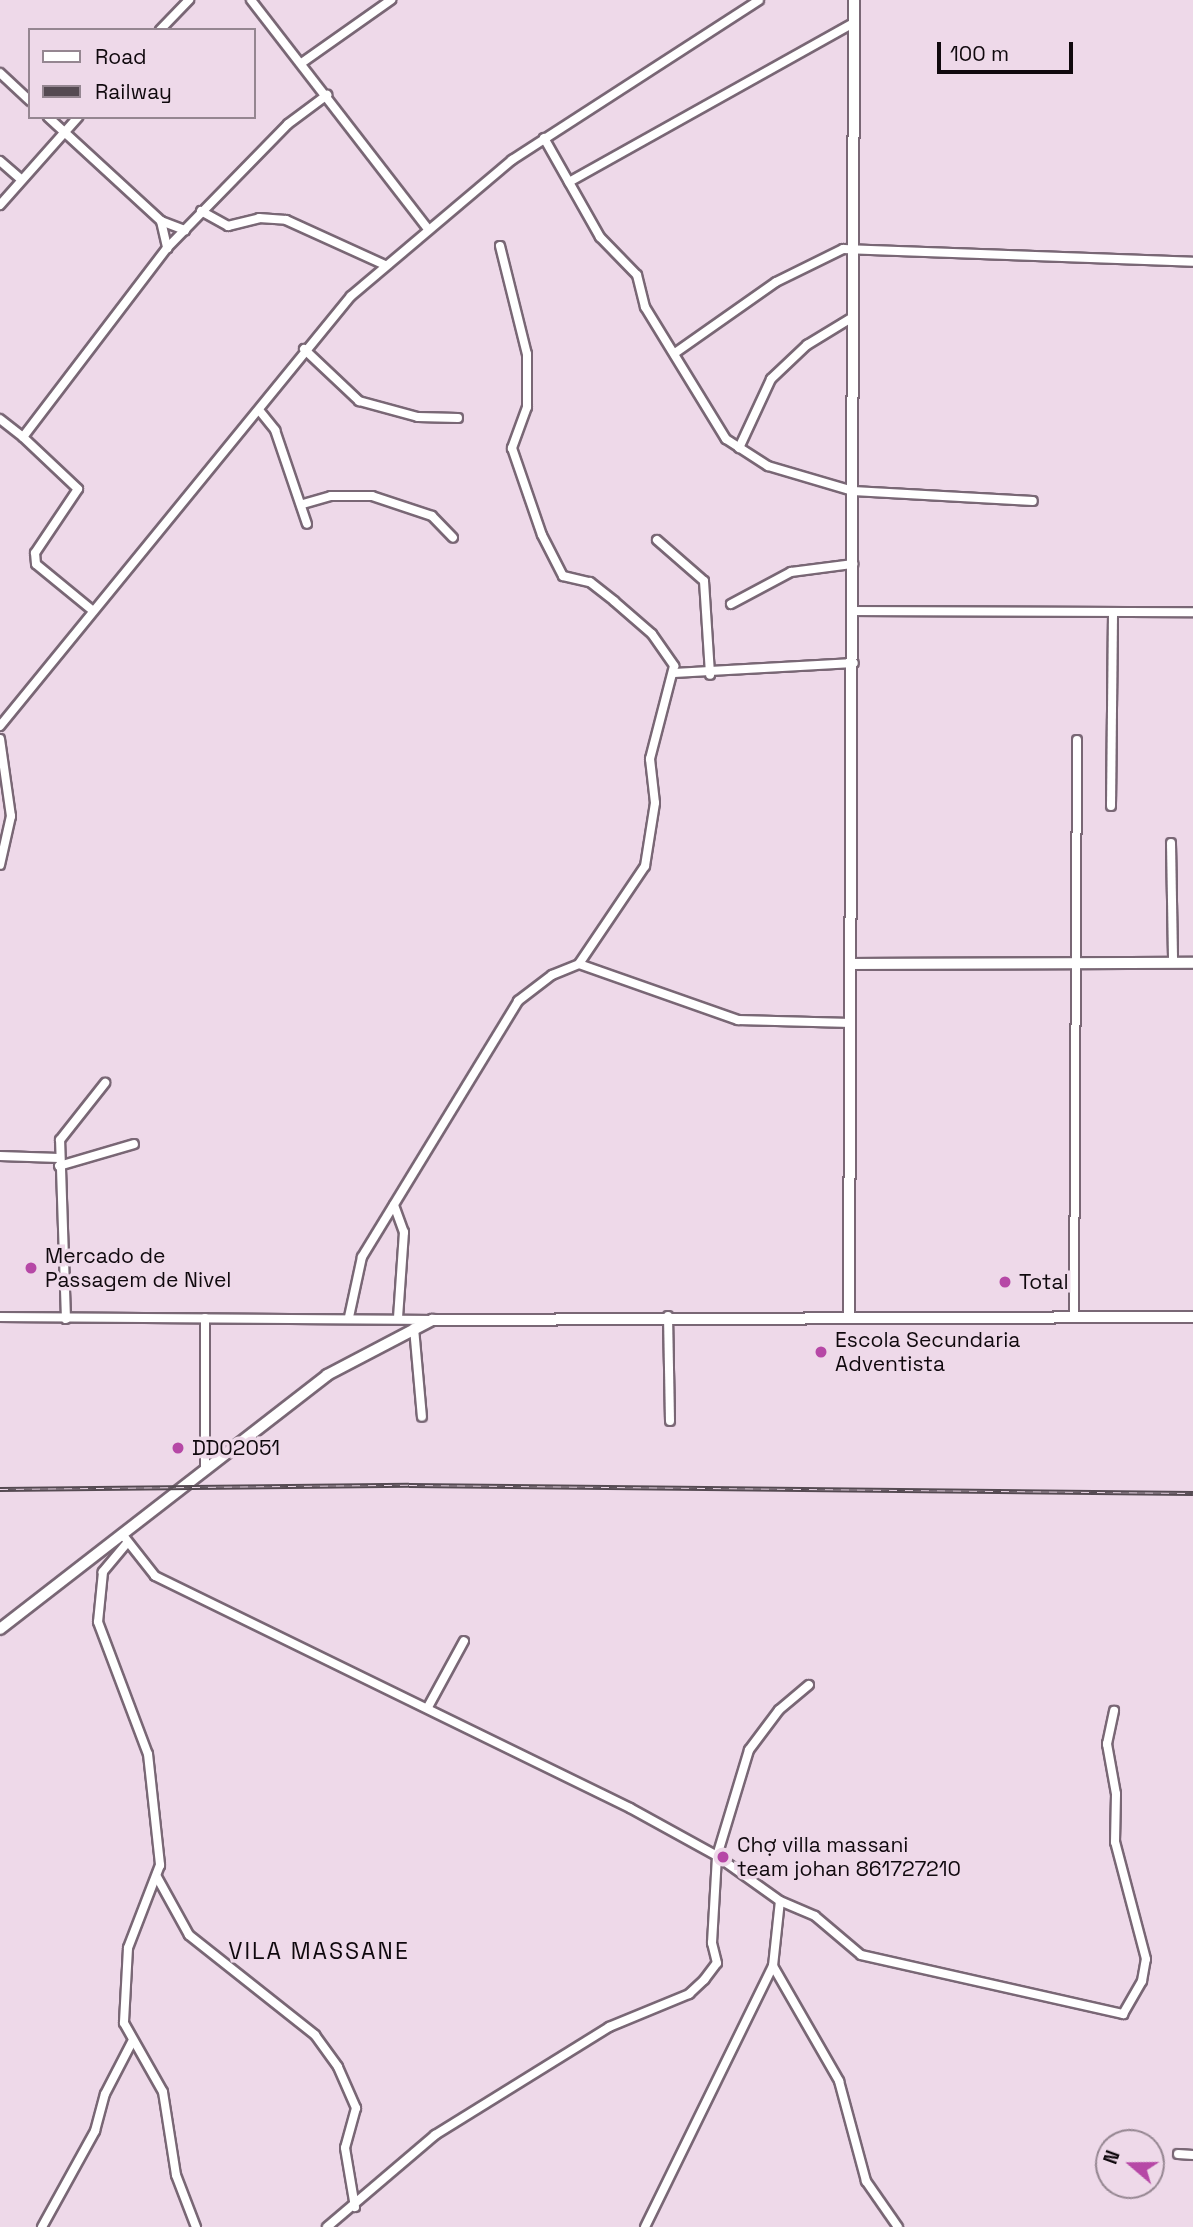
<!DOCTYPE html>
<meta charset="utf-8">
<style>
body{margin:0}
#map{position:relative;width:1193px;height:2227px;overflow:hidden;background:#eed9e9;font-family:"Space Grotesk",sans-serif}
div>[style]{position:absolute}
.roads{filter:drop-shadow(2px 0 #796775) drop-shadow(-2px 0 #796775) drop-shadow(0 2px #796775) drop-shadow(0 -2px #796775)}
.minor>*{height:8px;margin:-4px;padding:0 4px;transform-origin:4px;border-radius:4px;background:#fff}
.tertiary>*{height:10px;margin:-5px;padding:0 5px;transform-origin:5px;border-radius:5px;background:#fff}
.secondary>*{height:10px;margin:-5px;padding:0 5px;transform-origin:5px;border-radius:5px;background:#fff}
.rail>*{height:5px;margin-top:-2.5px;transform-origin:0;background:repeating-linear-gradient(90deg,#eed9e9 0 8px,#554a52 0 16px);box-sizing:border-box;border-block:2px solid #554a52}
.dots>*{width:19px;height:19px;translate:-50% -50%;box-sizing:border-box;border:4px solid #eed9e9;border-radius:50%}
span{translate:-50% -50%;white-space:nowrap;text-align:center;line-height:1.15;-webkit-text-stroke:7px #eed9e9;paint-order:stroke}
.poi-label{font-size:21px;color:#10090e}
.left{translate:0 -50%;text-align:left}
.neighbourhood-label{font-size:23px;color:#10090e;letter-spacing:2px}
.legend{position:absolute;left:28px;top:28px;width:228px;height:91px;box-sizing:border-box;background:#eed9e9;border:2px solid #958691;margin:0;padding:9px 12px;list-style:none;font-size:21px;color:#10090e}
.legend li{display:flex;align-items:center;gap:14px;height:35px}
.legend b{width:35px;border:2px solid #958691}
.north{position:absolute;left:1095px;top:2129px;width:70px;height:70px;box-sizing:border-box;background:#eed9e9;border:2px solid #958691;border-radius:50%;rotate:290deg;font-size:19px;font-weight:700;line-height:28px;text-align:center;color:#10090e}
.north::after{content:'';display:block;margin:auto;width:24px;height:32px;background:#b648a6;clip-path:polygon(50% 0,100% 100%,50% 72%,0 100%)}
.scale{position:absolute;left:937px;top:42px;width:136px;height:32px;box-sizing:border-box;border:4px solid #10090e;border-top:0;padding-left:9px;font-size:21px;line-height:24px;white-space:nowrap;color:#10090e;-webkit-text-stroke:5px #eed9e9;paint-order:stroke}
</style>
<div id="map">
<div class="roads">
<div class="minor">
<div style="left:251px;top:0;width:288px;rotate:52.3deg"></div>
<div style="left:160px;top:30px;width:42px;rotate:-46deg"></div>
<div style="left:303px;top:62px;width:108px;rotate:-35.2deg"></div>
<div style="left:0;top:73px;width:41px;rotate:43deg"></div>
<div style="left:48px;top:117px;width:154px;rotate:42.6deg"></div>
<div style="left:161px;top:221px;width:26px;rotate:21deg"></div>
<div style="left:544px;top:138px;width:114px;rotate:60.5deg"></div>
<div style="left:600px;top:237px;width:53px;rotate:45.8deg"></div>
<div style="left:637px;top:275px;width:33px;rotate:76deg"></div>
<div style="left:645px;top:307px;width:155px;rotate:58.5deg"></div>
<div style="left:726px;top:439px;width:50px;rotate:32.7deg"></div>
<div style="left:768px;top:466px;width:89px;rotate:16.4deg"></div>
<div style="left:853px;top:491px;width:180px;rotate:3.2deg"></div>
<div style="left:0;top:161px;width:28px;rotate:41deg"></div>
<div style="left:569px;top:182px;width:326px;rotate:-29.2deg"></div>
<div style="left:0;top:205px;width:118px;rotate:-48.4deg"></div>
<div style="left:201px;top:211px;width:31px;rotate:29deg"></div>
<div style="left:228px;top:226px;width:32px;rotate:-14deg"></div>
<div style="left:259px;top:218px;width:27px;rotate:4deg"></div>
<div style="left:286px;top:220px;width:109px;rotate:24.4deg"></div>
<div style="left:161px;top:221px;width:28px;rotate:77deg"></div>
<div style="left:500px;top:246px;width:111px;rotate:76deg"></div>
<div style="left:527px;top:354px;width:53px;rotate:90deg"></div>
<div style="left:527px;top:407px;width:44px;rotate:110.1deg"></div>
<div style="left:512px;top:448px;width:92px;rotate:71deg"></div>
<div style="left:542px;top:535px;width:46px;rotate:62.9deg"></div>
<div style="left:563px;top:576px;width:28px;rotate:13deg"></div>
<div style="left:590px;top:582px;width:31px;rotate:38deg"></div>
<div style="left:614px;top:601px;width:50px;rotate:41deg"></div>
<div style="left:652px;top:634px;width:39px;rotate:55deg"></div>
<div style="left:674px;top:666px;width:96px;rotate:104.5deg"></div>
<div style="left:650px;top:759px;width:44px;rotate:83.5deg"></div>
<div style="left:655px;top:803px;width:64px;rotate:99deg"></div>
<div style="left:645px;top:866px;width:118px;rotate:124deg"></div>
<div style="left:304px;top:349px;width:76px;rotate:43.4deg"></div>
<div style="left:359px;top:401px;width:61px;rotate:15.2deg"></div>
<div style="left:418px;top:417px;width:40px;rotate:1.4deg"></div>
<div style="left:675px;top:353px;width:123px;rotate:-35.1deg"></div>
<div style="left:776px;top:282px;width:75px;rotate:-26.2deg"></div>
<div style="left:843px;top:249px;width:350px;rotate:2.1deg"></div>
<div style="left:259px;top:410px;width:26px;rotate:51deg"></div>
<div style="left:275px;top:430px;width:99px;rotate:71.2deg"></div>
<div style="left:0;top:419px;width:29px;rotate:38deg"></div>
<div style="left:739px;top:448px;width:76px;rotate:-65.1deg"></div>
<div style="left:771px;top:379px;width:50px;rotate:-43.4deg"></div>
<div style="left:807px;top:345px;width:54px;rotate:-31.3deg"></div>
<div style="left:303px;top:504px;width:29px;rotate:-16deg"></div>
<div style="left:331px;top:496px;width:41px"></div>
<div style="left:372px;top:496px;width:63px;rotate:18.4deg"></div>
<div style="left:432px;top:516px;width:30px;rotate:46deg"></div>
<div style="left:657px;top:540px;width:62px;rotate:41.1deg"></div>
<div style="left:704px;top:581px;width:94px;rotate:86.3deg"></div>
<div style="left:731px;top:604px;width:68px;rotate:-28.1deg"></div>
<div style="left:791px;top:572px;width:63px;rotate:-7.4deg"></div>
<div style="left:92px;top:610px;width:72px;rotate:-140.6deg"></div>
<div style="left:36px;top:564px;width:11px;rotate:-95deg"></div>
<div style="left:35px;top:553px;width:77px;rotate:-56.1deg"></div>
<div style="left:78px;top:489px;width:76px;rotate:-136.6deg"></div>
<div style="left:23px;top:437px;width:238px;rotate:-52.7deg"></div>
<div style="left:167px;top:248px;width:173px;rotate:-45.7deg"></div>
<div style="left:288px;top:124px;width:49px;rotate:-36.6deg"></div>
<div style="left:853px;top:611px;width:340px;rotate:0.2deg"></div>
<div style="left:674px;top:673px;width:180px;rotate:-3.2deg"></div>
<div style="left:0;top:726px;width:555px;rotate:-50.78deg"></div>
<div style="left:351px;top:296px;width:211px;rotate:-40.2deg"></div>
<div style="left:512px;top:160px;width:294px;rotate:-32.9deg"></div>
<div style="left:0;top:739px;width:78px;rotate:81.9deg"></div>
<div style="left:11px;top:816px;width:50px;rotate:102.7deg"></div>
<div style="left:1111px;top:806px;width:194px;rotate:-89.4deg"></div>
<div style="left:1171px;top:843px;width:120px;rotate:89deg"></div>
<div style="left:0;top:1156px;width:59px;rotate:1.9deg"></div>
<div style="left:59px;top:1166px;width:78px;rotate:-16.3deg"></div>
<div style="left:394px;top:1205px;width:29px;rotate:70deg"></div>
<div style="left:404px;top:1232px;width:85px;rotate:94deg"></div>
<div style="left:668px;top:1316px;width:105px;rotate:88.9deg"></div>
<div style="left:1074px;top:1316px;width:576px;rotate:-89.7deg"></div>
<div style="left:0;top:1317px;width:432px;rotate:0.4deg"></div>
<div style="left:349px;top:1317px;width:61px;rotate:-77.8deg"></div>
<div style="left:362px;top:1257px;width:300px;rotate:-58.6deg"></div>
<div style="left:518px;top:1001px;width:43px;rotate:-37.4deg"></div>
<div style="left:552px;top:975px;width:29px;rotate:-22deg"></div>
<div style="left:579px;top:964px;width:169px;rotate:19.4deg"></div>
<div style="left:738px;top:1020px;width:113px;rotate:1.5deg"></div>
<div style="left:205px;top:1318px;width:152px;rotate:90deg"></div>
<div style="left:66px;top:1319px;width:179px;rotate:-91.9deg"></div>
<div style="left:60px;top:1140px;width:73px;rotate:-51.7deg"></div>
<div style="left:414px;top:1328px;width:89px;rotate:84.9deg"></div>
<div style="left:122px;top:1534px;width:53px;rotate:51.8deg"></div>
<div style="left:155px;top:1576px;width:529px;rotate:26.03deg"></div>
<div style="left:630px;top:1808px;width:99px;rotate:28.9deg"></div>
<div style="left:717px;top:1856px;width:77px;rotate:35.5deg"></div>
<div style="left:780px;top:1901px;width:38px;rotate:23deg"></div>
<div style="left:815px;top:1916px;width:60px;rotate:40.3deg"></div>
<div style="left:861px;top:1955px;width:269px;rotate:12.7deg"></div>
<div style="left:1123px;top:2014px;width:38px;rotate:-60deg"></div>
<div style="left:1142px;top:1981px;width:22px;rotate:-80deg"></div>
<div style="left:1146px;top:1959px;width:121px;rotate:-104.8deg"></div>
<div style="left:1115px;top:1842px;width:48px;rotate:-88.8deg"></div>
<div style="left:1116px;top:1794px;width:51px;rotate:-100.2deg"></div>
<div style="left:1107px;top:1744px;width:34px;rotate:-78deg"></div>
<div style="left:127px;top:1543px;width:38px;rotate:130deg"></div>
<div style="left:103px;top:1572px;width:50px;rotate:95.7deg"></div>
<div style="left:98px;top:1622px;width:141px;rotate:69.3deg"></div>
<div style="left:148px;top:1754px;width:112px;rotate:83.8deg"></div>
<div style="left:160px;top:1865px;width:89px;rotate:111.1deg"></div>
<div style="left:128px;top:1948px;width:75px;rotate:93.1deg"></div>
<div style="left:124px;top:2023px;width:79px;rotate:60.5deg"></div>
<div style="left:163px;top:2092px;width:84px;rotate:81.1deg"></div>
<div style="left:176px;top:2175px;width:56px;rotate:69deg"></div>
<div style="left:428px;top:1707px;width:75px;rotate:-61.4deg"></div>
<div style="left:157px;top:1877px;width:66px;rotate:61.1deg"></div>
<div style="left:189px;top:1935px;width:161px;rotate:38.4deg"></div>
<div style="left:315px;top:2035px;width:39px;rotate:54deg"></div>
<div style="left:338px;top:2067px;width:45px;rotate:66.3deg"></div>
<div style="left:356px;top:2108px;width:41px;rotate:105.4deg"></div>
<div style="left:345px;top:2148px;width:60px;rotate:80.4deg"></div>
<div style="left:773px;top:1966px;width:133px;rotate:60.1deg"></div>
<div style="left:839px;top:2081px;width:104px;rotate:74.9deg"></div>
<div style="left:866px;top:2181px;width:56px;rotate:55.2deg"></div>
<div style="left:1178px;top:2154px;width:15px;rotate:4deg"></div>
<div style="left:42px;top:2227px;width:110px;rotate:-61.1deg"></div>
<div style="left:95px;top:2131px;width:38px;rotate:-75deg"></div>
<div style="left:105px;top:2094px;width:59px;rotate:-62.6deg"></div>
<div style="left:327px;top:2227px;width:142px;rotate:-40.4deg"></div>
<div style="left:435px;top:2135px;width:205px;rotate:-31.8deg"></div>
<div style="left:609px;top:2027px;width:87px;rotate:-22.4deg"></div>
<div style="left:689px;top:1994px;width:21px;rotate:-43deg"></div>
<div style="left:704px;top:1980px;width:21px;rotate:-53deg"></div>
<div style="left:717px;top:1963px;width:21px;rotate:-104deg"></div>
<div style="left:712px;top:1943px;width:87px;rotate:-86.7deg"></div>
<div style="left:717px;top:1856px;width:111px;rotate:-73.2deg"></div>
<div style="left:749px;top:1750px;width:50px;rotate:-53.1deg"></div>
<div style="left:779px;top:1710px;width:39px;rotate:-40deg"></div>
<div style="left:645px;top:2227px;width:291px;rotate:-63.9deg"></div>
<div style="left:773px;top:1966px;width:65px;rotate:-83.9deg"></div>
</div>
<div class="tertiary">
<div style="left:852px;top:964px;width:341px;rotate:-0.2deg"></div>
<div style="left:849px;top:1314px;width:1314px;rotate:-89.78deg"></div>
</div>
<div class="secondary">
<div style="left:0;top:1629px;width:414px;rotate:-37.8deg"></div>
<div style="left:327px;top:1375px;width:119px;rotate:-27.6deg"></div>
<div style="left:432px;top:1320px;width:761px;rotate:-0.23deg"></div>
</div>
</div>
<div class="rail">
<div style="left:0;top:1489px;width:409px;rotate:-0.6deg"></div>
<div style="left:409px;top:1485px;width:784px;rotate:0.58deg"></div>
</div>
<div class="dots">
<div style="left:31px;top:1268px;background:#b648a6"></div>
<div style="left:1005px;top:1282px;background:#b648a6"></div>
<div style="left:821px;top:1352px;background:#b648a6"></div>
<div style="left:178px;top:1448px;background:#b648a6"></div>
<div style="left:723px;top:1857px;background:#b648a6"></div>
</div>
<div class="poi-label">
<span class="left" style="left:45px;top:1268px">Mercado de<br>Passagem de Nivel</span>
<span class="left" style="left:1019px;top:1282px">Total</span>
<span class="left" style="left:835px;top:1352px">Escola Secundaria<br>Adventista</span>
<span class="left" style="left:192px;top:1448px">DD02051</span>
<span class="left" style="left:737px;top:1857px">Chợ villa massani<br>team johan 861727210</span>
</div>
<div class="neighbourhood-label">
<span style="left:319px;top:1951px">VILA MASSANE</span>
</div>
<ul class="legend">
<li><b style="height:9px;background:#fff"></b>Road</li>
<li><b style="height:9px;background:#554a52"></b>Railway</li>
</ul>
<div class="north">N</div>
<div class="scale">100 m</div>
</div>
